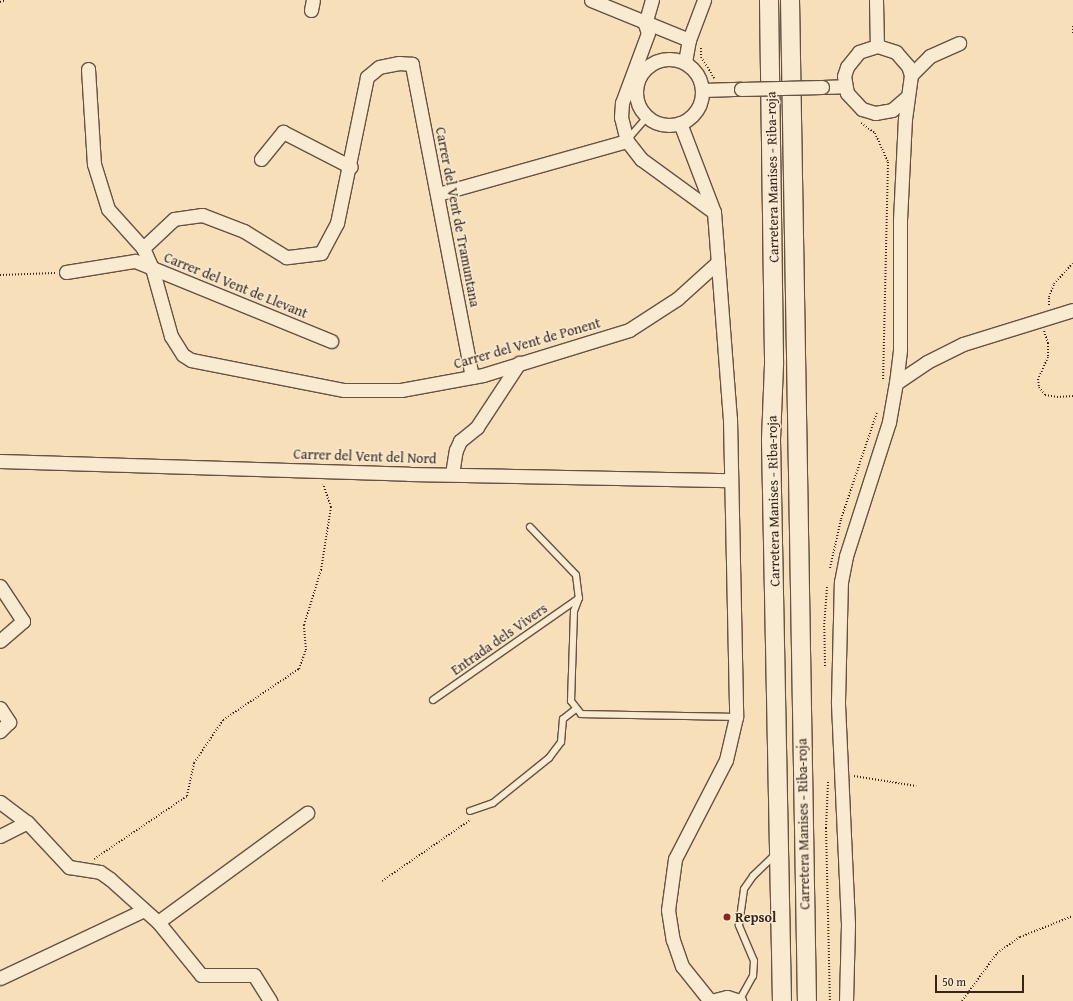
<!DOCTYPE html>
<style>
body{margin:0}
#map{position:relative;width:1073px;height:1001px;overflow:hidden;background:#f6dfb9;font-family:"Gentium Book Plus",serif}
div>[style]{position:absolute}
.path>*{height:2px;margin-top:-1px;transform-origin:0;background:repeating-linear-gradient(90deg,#35231c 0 1px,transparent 0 3px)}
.roads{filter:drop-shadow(1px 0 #655243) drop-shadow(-1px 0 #655243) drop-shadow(0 1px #655243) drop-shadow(0 -1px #655243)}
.lane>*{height:6px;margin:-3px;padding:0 3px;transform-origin:3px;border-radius:3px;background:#f9ead2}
.street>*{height:13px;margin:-6.5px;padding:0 6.5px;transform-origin:6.5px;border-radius:6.5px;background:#f9ead2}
.street>.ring{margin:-6.5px;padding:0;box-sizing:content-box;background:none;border:13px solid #f9ead2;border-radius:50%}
.secondary>*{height:18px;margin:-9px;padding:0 9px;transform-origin:9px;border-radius:9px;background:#f9ead2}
.bridges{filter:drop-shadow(1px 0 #655243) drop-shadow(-1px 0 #655243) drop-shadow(0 1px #655243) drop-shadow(0 -1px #655243)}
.street-bridge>*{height:13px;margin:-6.5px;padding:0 6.5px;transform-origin:6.5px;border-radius:6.5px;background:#f9ead2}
.dots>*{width:11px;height:11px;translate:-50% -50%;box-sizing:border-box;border:2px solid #f9ead2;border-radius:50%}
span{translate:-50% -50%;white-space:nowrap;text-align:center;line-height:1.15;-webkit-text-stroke:3px #f9ead2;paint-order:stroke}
.street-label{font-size:14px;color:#35231c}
.poi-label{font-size:14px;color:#35231c;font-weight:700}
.left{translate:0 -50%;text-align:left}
.scale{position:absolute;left:935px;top:975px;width:89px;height:18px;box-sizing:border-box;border:2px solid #35231c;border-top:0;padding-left:5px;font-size:12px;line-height:14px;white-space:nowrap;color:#35231c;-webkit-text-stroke:3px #f9ead2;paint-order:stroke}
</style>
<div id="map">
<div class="path">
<div style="left:0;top:2px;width:6px;rotate:-18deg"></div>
<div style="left:1073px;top:26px;width:7px;rotate:90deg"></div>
<div style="left:701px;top:48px;width:9px;rotate:90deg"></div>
<div style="left:701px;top:57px;width:25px;rotate:58deg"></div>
<div style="left:861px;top:123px;width:17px;rotate:36deg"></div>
<div style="left:875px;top:133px;width:32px;rotate:66deg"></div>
<div style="left:888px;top:162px;width:218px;rotate:91.3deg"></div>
<div style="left:0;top:275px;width:55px;rotate:-2.1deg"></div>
<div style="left:1049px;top:305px;width:8px;rotate:-90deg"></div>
<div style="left:1049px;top:297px;width:14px;rotate:-69deg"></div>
<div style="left:1054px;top:284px;width:28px;rotate:-48deg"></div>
<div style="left:1044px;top:331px;width:13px;rotate:72deg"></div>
<div style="left:1048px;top:343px;width:14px;rotate:90deg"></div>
<div style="left:1048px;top:357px;width:24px;rotate:114deg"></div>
<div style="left:1038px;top:379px;width:8px;rotate:83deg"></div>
<div style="left:1039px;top:387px;width:10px;rotate:53deg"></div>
<div style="left:1045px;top:395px;width:12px;rotate:9deg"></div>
<div style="left:1057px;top:397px;width:16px;rotate:-4deg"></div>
<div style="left:830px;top:568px;width:50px;rotate:-77.3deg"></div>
<div style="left:841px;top:519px;width:113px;rotate:-71.4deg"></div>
<div style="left:825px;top:666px;width:39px;rotate:-91deg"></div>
<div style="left:824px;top:627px;width:40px;rotate:-85.7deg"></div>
<div style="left:854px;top:776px;width:63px;rotate:9.2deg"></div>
<div style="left:828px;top:782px;width:46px;rotate:92.5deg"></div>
<div style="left:826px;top:828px;width:173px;rotate:88.7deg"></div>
<div style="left:94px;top:859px;width:112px;rotate:-34.1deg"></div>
<div style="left:187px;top:796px;width:34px;rotate:-78deg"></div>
<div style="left:194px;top:763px;width:52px;rotate:-56deg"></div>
<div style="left:223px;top:720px;width:92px;rotate:-33.9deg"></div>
<div style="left:299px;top:669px;width:20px;rotate:-70deg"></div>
<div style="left:306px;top:650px;width:25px;rotate:-95deg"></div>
<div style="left:304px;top:625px;width:58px;rotate:-72.8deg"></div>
<div style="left:321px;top:570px;width:64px;rotate:-81deg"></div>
<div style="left:331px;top:507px;width:24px;rotate:-109deg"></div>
<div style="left:382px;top:881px;width:107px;rotate:-34.7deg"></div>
<div style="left:962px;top:1001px;width:59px;rotate:-53.9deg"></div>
<div style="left:997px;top:953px;width:28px;rotate:-35deg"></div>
<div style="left:1020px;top:937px;width:57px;rotate:-21.6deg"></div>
</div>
<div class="roads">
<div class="lane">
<div style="left:627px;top:140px;width:30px;rotate:-49deg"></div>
<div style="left:530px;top:527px;width:66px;rotate:46.2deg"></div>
<div style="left:576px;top:575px;width:23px;rotate:83deg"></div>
<div style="left:579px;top:598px;width:14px;rotate:111deg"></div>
<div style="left:574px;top:611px;width:90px;rotate:91.9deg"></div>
<div style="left:571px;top:701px;width:16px;rotate:52deg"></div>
<div style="left:581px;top:714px;width:155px;rotate:1.1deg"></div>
<div style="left:433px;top:700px;width:178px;rotate:-34.9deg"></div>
<div style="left:470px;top:811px;width:24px;rotate:-19deg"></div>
<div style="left:493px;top:803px;width:72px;rotate:-38.8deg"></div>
<div style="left:549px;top:758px;width:20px;rotate:-53deg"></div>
<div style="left:561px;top:742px;width:23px;rotate:-85deg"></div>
<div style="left:563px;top:719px;width:16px;rotate:-38deg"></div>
<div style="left:739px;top:1001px;width:29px;rotate:-61deg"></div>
<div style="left:753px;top:976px;width:15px;rotate:-86deg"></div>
<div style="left:754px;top:961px;width:39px;rotate:-113deg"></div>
<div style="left:739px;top:925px;width:36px;rotate:-82deg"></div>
<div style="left:744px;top:889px;width:16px;rotate:-55deg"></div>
<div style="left:753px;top:876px;width:30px;rotate:-44deg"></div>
</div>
<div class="street">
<div style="left:591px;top:0;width:106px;rotate:22.2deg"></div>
<div style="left:876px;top:0;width:46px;rotate:88.8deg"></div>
<div style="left:311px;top:10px;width:10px;rotate:-79deg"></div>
<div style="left:645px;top:24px;width:9px;rotate:72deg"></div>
<div style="left:648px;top:33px;width:75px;rotate:110.4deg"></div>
<div style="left:622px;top:103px;width:14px;rotate:94deg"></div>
<div style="left:621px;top:117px;width:25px;rotate:76deg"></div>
<div style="left:627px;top:141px;width:23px;rotate:52deg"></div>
<div style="left:641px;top:159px;width:90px;rotate:36deg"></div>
<div style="left:645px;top:24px;width:25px;rotate:-74deg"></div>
<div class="ring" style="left:636px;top:59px;width:53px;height:53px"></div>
<div style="left:685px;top:62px;width:22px;rotate:-80deg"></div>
<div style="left:689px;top:40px;width:43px;rotate:-69.4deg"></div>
<div style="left:88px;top:69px;width:95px;rotate:86.4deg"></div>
<div style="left:94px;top:164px;width:47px;rotate:72.7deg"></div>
<div style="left:108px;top:209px;width:52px;rotate:48.1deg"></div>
<div style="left:911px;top:75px;width:27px;rotate:-45deg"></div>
<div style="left:930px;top:56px;width:32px;rotate:-24deg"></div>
<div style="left:822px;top:87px;width:23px;rotate:-2deg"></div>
<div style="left:703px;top:90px;width:38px;rotate:-2deg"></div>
<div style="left:680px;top:123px;width:95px;rotate:69.1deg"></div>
<div style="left:714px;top:212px;width:208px;rotate:85.6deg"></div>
<div style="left:730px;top:419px;width:298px;rotate:88.8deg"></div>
<div style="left:736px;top:717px;width:44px;rotate:103.1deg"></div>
<div style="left:726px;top:760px;width:111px;rotate:117.3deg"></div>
<div style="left:675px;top:859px;width:51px;rotate:97.8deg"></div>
<div style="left:668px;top:910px;width:30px;rotate:81deg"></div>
<div style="left:673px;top:940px;width:28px;rotate:71deg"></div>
<div style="left:682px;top:966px;width:45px;rotate:51.3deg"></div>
<div style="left:261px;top:159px;width:35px;rotate:-51deg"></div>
<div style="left:283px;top:132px;width:76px;rotate:27.2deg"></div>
<div style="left:438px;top:194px;width:196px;rotate:-15.7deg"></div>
<div style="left:66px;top:272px;width:70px;rotate:-9.1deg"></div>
<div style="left:135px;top:261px;width:212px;rotate:22.2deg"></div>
<div style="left:472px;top:377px;width:319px;rotate:-100.9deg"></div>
<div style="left:412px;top:64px;width:13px;rotate:-176deg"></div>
<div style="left:399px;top:63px;width:20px;rotate:169deg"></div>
<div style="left:379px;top:67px;width:16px;rotate:140deg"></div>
<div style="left:367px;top:77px;width:149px;rotate:101.6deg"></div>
<div style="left:337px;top:223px;width:34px;rotate:118deg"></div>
<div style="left:321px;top:253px;width:35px;rotate:173deg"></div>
<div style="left:286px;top:257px;width:49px;rotate:-148.2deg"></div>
<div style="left:244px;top:231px;width:45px;rotate:-159.1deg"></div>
<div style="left:202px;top:215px;width:28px;rotate:172deg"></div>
<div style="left:174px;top:219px;width:42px;rotate:136.9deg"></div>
<div style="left:143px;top:248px;width:22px;rotate:66deg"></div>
<div style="left:152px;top:268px;width:71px;rotate:74.4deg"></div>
<div style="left:171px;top:336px;width:22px;rotate:58deg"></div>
<div style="left:183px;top:355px;width:9px;rotate:32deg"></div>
<div style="left:191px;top:360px;width:156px;rotate:11.1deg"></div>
<div style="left:344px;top:390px;width:57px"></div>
<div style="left:401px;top:390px;width:72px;rotate:-10.4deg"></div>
<div style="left:472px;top:377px;width:11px;rotate:-10deg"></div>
<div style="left:483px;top:375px;width:153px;rotate:-17.1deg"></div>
<div style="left:629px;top:330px;width:57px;rotate:-32.9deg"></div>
<div style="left:677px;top:299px;width:55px;rotate:-42.1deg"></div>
<div style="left:896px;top:383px;width:37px;rotate:-34deg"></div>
<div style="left:927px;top:362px;width:40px;rotate:-26.6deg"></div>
<div style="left:963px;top:344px;width:115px;rotate:-17.2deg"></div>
<div style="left:0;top:461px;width:409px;rotate:1.8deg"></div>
<div style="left:409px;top:474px;width:321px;rotate:1.1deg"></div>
<div style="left:452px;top:474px;width:24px;rotate:-81deg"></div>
<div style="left:456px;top:450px;width:10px;rotate:-66deg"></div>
<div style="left:460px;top:441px;width:22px;rotate:-39deg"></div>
<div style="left:477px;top:427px;width:77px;rotate:-56.7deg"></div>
<div style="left:0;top:586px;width:42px;rotate:56.7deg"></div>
<div style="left:23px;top:621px;width:30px;rotate:139deg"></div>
<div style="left:0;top:708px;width:17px;rotate:57deg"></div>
<div style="left:9px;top:722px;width:13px;rotate:135deg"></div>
<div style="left:0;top:802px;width:34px;rotate:37deg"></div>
<div style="left:27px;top:822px;width:62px;rotate:47deg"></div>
<div style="left:69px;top:867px;width:31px;rotate:9deg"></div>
<div style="left:100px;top:872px;width:12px;rotate:35deg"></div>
<div style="left:110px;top:879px;width:64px;rotate:41.9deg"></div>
<div style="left:158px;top:922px;width:68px;rotate:50.9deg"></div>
<div style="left:201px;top:975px;width:53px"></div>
<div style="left:254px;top:975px;width:31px;rotate:58deg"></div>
<div style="left:0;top:836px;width:30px;rotate:-27deg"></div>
<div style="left:158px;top:922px;width:185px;rotate:-36.2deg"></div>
<div style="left:0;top:978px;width:159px;rotate:-25.3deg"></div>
<div style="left:711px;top:1001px;width:16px;rotate:-14deg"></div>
<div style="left:727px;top:997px;width:13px;rotate:18deg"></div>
<div style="left:846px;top:1001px;width:77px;rotate:-88.5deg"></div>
<div style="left:848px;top:924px;width:223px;rotate:-92.6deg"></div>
<div style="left:838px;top:701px;width:119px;rotate:-88.6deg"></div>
<div style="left:841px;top:582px;width:26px;rotate:-79deg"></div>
<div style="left:846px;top:556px;width:141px;rotate:-72.2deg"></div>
<div style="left:889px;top:422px;width:40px;rotate:-80deg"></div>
<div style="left:896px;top:383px;width:34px;rotate:-83deg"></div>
<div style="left:900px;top:349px;width:129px;rotate:-90deg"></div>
<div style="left:900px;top:220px;width:101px;rotate:-87.2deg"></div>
<div style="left:905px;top:119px;width:44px;rotate:-82.2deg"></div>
<div style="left:911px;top:75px;width:9px;rotate:-108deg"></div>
<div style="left:908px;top:66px;width:18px;rotate:-131deg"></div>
<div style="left:896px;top:52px;width:20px;rotate:-162deg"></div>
<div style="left:877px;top:46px;width:19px;rotate:162deg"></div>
<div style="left:859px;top:52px;width:19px;rotate:129deg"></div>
<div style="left:847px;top:67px;width:9px;rotate:108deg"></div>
<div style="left:844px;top:76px;width:17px;rotate:80deg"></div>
<div style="left:847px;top:93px;width:22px;rotate:47deg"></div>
<div style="left:862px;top:109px;width:14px;rotate:17deg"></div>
<div style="left:875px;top:113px;width:17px;rotate:-10deg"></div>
<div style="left:892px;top:110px;width:20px;rotate:-41deg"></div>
</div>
<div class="secondary">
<div style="left:769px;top:0;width:365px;rotate:89.2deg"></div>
<div style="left:774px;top:365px;width:75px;rotate:92.3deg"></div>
<div style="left:771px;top:440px;width:561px;rotate:88.88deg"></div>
<div style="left:790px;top:0;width:1001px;rotate:89.03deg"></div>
</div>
</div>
<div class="bridges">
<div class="street-bridge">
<div style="left:741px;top:89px;width:81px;rotate:-1.4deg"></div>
</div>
</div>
<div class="dots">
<div style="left:727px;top:917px;background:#8f2418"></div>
</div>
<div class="street-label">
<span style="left:772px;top:177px;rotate:-91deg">Carretera Manises - Riba-roja</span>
<span style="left:458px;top:217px;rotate:79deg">Carrer del Vent de Tramuntana</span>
<span style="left:236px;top:285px;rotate:22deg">Carrer del Vent de Llevant</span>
<span style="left:527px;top:343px;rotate:-16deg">Carrer del Vent de Ponent</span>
<span style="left:365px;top:456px;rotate:2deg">Carrer del Vent del Nord</span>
<span style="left:773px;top:501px;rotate:-91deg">Carretera Manises - Riba-roja</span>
<span style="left:499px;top:639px;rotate:-35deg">Entrada dels Vivers</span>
<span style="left:803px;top:824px;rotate:-91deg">Carretera Manises - Riba-roja</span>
</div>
<div class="poi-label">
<span class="left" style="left:735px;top:917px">Repsol</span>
</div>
<div class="scale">50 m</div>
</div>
